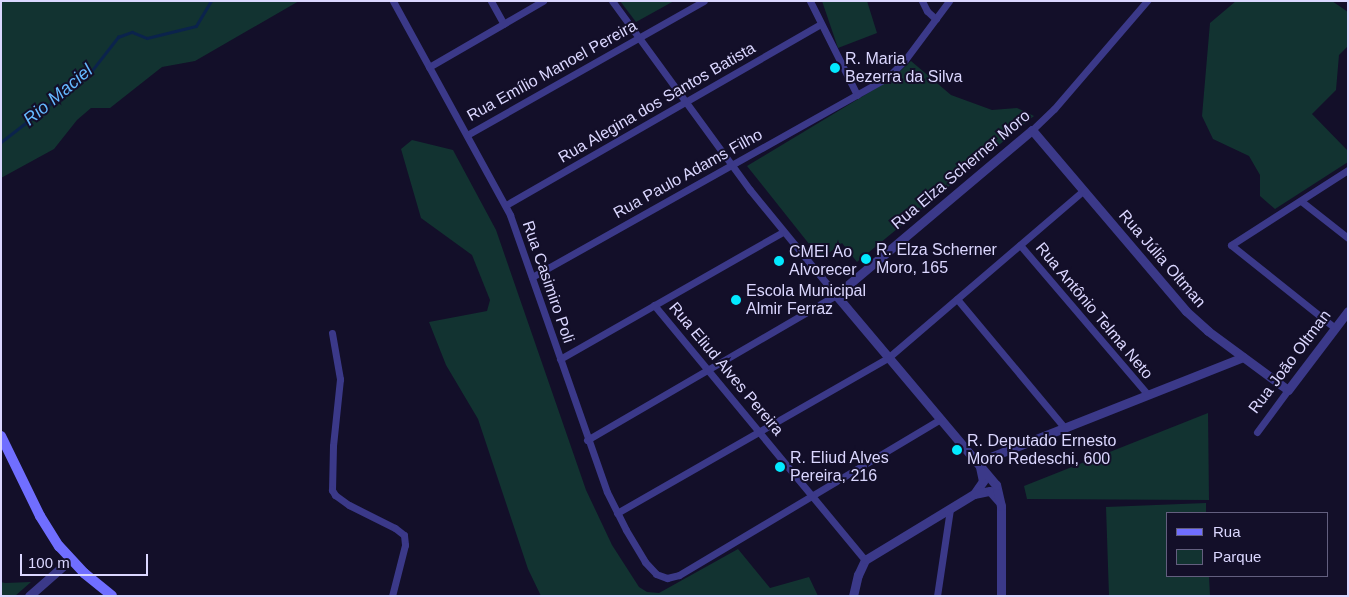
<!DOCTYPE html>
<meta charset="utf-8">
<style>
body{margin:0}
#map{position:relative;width:1349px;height:597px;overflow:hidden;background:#130f29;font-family:Arial,sans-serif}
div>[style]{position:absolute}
.green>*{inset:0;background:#123331}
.stream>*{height:2.5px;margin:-1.25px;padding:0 1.25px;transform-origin:1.25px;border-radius:1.25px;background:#0b234c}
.minor>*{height:7px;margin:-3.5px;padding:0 3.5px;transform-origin:3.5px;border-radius:3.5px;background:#3b3989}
.tertiary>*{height:9px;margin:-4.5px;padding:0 4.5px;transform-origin:4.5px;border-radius:4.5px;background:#3b3989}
.secondary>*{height:10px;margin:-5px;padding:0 5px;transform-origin:5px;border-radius:5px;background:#706eff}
.dots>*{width:14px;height:14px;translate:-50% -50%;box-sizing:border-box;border:2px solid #130f29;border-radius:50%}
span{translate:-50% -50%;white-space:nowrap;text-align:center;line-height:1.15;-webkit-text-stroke:4px #130f29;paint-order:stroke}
.poi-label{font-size:16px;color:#dbd7ff}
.left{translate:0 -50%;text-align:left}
.street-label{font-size:16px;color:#dbd7ff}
.water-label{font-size:18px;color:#65b9ff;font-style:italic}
.frame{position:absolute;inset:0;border:2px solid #dbd7ff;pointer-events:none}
.legend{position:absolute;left:1166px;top:512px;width:162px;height:65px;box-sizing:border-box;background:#130f29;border:1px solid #635f7f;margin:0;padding:6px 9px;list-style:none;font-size:15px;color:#dbd7ff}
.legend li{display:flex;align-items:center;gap:10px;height:25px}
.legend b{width:25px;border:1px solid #635f7f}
.scale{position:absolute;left:20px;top:554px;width:128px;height:22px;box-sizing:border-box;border:2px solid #dbd7ff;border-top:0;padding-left:6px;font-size:15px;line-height:18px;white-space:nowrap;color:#dbd7ff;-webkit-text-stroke:4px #130f29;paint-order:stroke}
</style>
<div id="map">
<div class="green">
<div style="clip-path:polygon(1px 1px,299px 1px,195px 61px,162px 67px,110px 108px,91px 108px,77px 120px,54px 149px,1px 178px)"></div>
<div style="clip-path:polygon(620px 1px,674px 1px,636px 22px)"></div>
<div style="clip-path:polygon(822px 1px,867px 1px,877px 33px,838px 48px)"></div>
<div style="clip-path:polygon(1236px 1px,1332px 1px,1348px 12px,1348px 46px,1339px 55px,1336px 90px,1312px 114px,1348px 151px,1348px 162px,1275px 209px,1260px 196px,1260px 175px,1249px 156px,1213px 139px,1202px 116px,1210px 23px)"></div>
<div style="clip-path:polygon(911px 61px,951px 95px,992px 110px,1017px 108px,1034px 116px,857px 262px,842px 243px,821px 259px,747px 166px,893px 78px)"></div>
<div style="clip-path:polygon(412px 140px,453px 150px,496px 230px,586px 490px,612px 545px,639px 587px,647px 592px,659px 593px,738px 549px,770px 588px,809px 577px,818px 596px,541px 596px,528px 569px,478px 419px,446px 365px,429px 322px,487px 311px,490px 300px,472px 255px,421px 218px,401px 149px)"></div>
<div style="clip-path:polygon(1208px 413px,1209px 500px,1027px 499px,1024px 486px)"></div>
<div style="clip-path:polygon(1206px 503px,1206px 513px,1168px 513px,1168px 576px,1209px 576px,1210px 596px,1109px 596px,1106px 507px)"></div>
<div style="clip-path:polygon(1px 582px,5px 583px,31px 582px,15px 596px,1px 596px)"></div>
</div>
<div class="stream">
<div style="left:1px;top:142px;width:113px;rotate:-37.8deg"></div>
<div style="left:90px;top:73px;width:46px;rotate:-52.1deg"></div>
<div style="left:118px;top:37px;width:15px;rotate:-20deg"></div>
<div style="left:132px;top:32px;width:16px;rotate:22deg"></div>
<div style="left:147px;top:38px;width:50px;rotate:-13.8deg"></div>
<div style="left:196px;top:26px;width:29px;rotate:-59deg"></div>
</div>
<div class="minor">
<div style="left:393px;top:1px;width:244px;rotate:61.3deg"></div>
<div style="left:510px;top:215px;width:293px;rotate:70.7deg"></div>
<div style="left:607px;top:492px;width:42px;rotate:63.4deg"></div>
<div style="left:626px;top:530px;width:37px;rotate:59deg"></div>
<div style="left:645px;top:562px;width:16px;rotate:47deg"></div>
<div style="left:656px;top:574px;width:12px;rotate:20deg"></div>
<div style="left:667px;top:578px;width:12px;rotate:-14deg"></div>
<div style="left:679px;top:575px;width:305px;rotate:-30.8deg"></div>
<div style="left:491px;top:1px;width:26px;rotate:61deg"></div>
<div style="left:810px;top:1px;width:105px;rotate:63.4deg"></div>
<div style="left:922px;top:1px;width:11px;rotate:63deg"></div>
<div style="left:927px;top:11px;width:12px;rotate:42deg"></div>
<div style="left:429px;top:67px;width:132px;rotate:-30.1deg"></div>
<div style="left:1032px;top:130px;width:30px;rotate:-44deg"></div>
<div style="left:1054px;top:109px;width:143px;rotate:-49.3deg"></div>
<div style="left:467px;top:135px;width:272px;rotate:-29.5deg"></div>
<div style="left:1301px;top:201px;width:60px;rotate:38.2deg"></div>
<div style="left:506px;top:205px;width:363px;rotate:-29.9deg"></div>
<div style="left:1020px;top:245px;width:197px;rotate:49.5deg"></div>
<div style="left:532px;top:277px;width:407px;rotate:-29.3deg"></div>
<div style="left:887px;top:78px;width:25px;rotate:-45deg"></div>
<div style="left:905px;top:60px;width:74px;rotate:-53.3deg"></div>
<div style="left:957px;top:299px;width:168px;rotate:50.1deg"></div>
<div style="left:654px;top:305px;width:331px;rotate:50.4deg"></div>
<div style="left:1335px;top:328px;width:133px;rotate:-141.4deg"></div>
<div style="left:1231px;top:245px;width:139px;rotate:-32.7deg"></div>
<div style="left:332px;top:333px;width:47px;rotate:80.1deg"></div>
<div style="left:340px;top:379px;width:67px;rotate:96deg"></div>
<div style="left:333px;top:446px;width:44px;rotate:91.3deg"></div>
<div style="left:332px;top:490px;width:6px;rotate:59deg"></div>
<div style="left:335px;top:495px;width:17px;rotate:36deg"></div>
<div style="left:349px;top:505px;width:51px;rotate:26.6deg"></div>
<div style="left:395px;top:528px;width:11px;rotate:38deg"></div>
<div style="left:404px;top:535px;width:10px;rotate:84deg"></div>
<div style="left:405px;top:545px;width:53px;rotate:104.3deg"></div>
<div style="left:560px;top:359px;width:257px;rotate:-29.7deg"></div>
<div style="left:1257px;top:432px;width:52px;rotate:-53.6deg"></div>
<div style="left:587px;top:440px;width:288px;rotate:-30.2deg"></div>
<div style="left:836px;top:295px;width:136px;rotate:-129.3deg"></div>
<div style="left:750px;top:190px;width:234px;rotate:-126.1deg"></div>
<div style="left:617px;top:513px;width:314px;rotate:-29.8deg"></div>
<div style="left:889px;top:357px;width:255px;rotate:-40.6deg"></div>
<div style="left:937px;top:596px;width:88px;rotate:-81.5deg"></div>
</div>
<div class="tertiary">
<div style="left:978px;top:462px;width:285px;rotate:-21.6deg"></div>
<div style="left:974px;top:494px;width:16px;rotate:-55deg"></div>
<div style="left:983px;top:481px;width:14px;rotate:-102deg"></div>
<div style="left:29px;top:596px;width:55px;rotate:-41.3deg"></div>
<div style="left:853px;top:596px;width:22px;rotate:-77deg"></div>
<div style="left:858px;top:575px;width:17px;rotate:-65deg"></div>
<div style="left:865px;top:560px;width:127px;rotate:-31.2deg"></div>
<div style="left:974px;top:494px;width:16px;rotate:-11deg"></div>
<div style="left:990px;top:491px;width:13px;rotate:48deg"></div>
<div style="left:1001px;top:596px;width:90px;rotate:-90deg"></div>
<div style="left:1001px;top:506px;width:22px;rotate:-103deg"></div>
<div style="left:996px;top:485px;width:248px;rotate:-130.1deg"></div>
<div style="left:836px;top:295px;width:256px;rotate:-40.1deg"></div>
<div style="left:1032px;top:130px;width:238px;rotate:49.6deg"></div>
<div style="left:1186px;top:311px;width:30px;rotate:42deg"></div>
<div style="left:1208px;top:331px;width:99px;rotate:36.4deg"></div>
<div style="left:1288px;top:390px;width:99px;rotate:-52.8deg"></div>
</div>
<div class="secondary">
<div style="left:1px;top:436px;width:89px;rotate:64deg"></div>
<div style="left:40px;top:516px;width:36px;rotate:58deg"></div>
<div style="left:59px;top:546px;width:37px;rotate:47deg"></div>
<div style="left:84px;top:573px;width:36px;rotate:39deg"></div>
</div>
<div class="dots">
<div style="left:835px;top:68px;background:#03e9ff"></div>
<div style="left:866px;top:259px;background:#03e9ff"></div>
<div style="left:779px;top:261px;background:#03e9ff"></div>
<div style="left:736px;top:300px;background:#03e9ff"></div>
<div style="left:957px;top:450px;background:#03e9ff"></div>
<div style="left:780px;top:467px;background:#03e9ff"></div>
</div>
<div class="poi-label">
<span class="left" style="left:845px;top:68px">R. Maria<br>Bezerra da Silva</span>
<span class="left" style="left:876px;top:259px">R. Elza Scherner<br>Moro, 165</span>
<span class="left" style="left:789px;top:261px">CMEI Ao<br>Alvorecer</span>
<span class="left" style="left:746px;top:300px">Escola Municipal<br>Almir Ferraz</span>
<span class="left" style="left:967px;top:450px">R. Deputado Ernesto<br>Moro Redeschi, 600</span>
<span class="left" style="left:790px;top:467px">R. Eliud Alves<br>Pereira, 216</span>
</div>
<div class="street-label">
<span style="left:552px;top:71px;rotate:-29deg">Rua Emílio Manoel Pereira</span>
<span style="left:657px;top:103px;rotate:-30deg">Rua Alegina dos Santos Batista</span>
<span style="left:961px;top:170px;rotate:-40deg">Rua Elza Scherner Moro</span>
<span style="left:688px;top:174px;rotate:-29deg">Rua Paulo Adams Filho</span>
<span style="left:1162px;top:259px;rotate:49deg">Rua Júlia Oltman</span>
<span style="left:548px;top:282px;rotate:71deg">Rua Casimiro Poli</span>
<span style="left:1094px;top:311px;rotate:50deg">Rua Antônio Telma Neto</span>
<span style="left:1290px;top:362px;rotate:-53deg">Rua João Oltman</span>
<span style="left:726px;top:369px;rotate:50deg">Rua Eliud Alves Pereira</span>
</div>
<div class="water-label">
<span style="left:58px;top:95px;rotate:-40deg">Rio Maciel</span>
</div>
<div class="frame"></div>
<ul class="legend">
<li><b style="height:6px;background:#706eff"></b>Rua</li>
<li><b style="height:14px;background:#123331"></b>Parque</li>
</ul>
<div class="scale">100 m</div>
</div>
